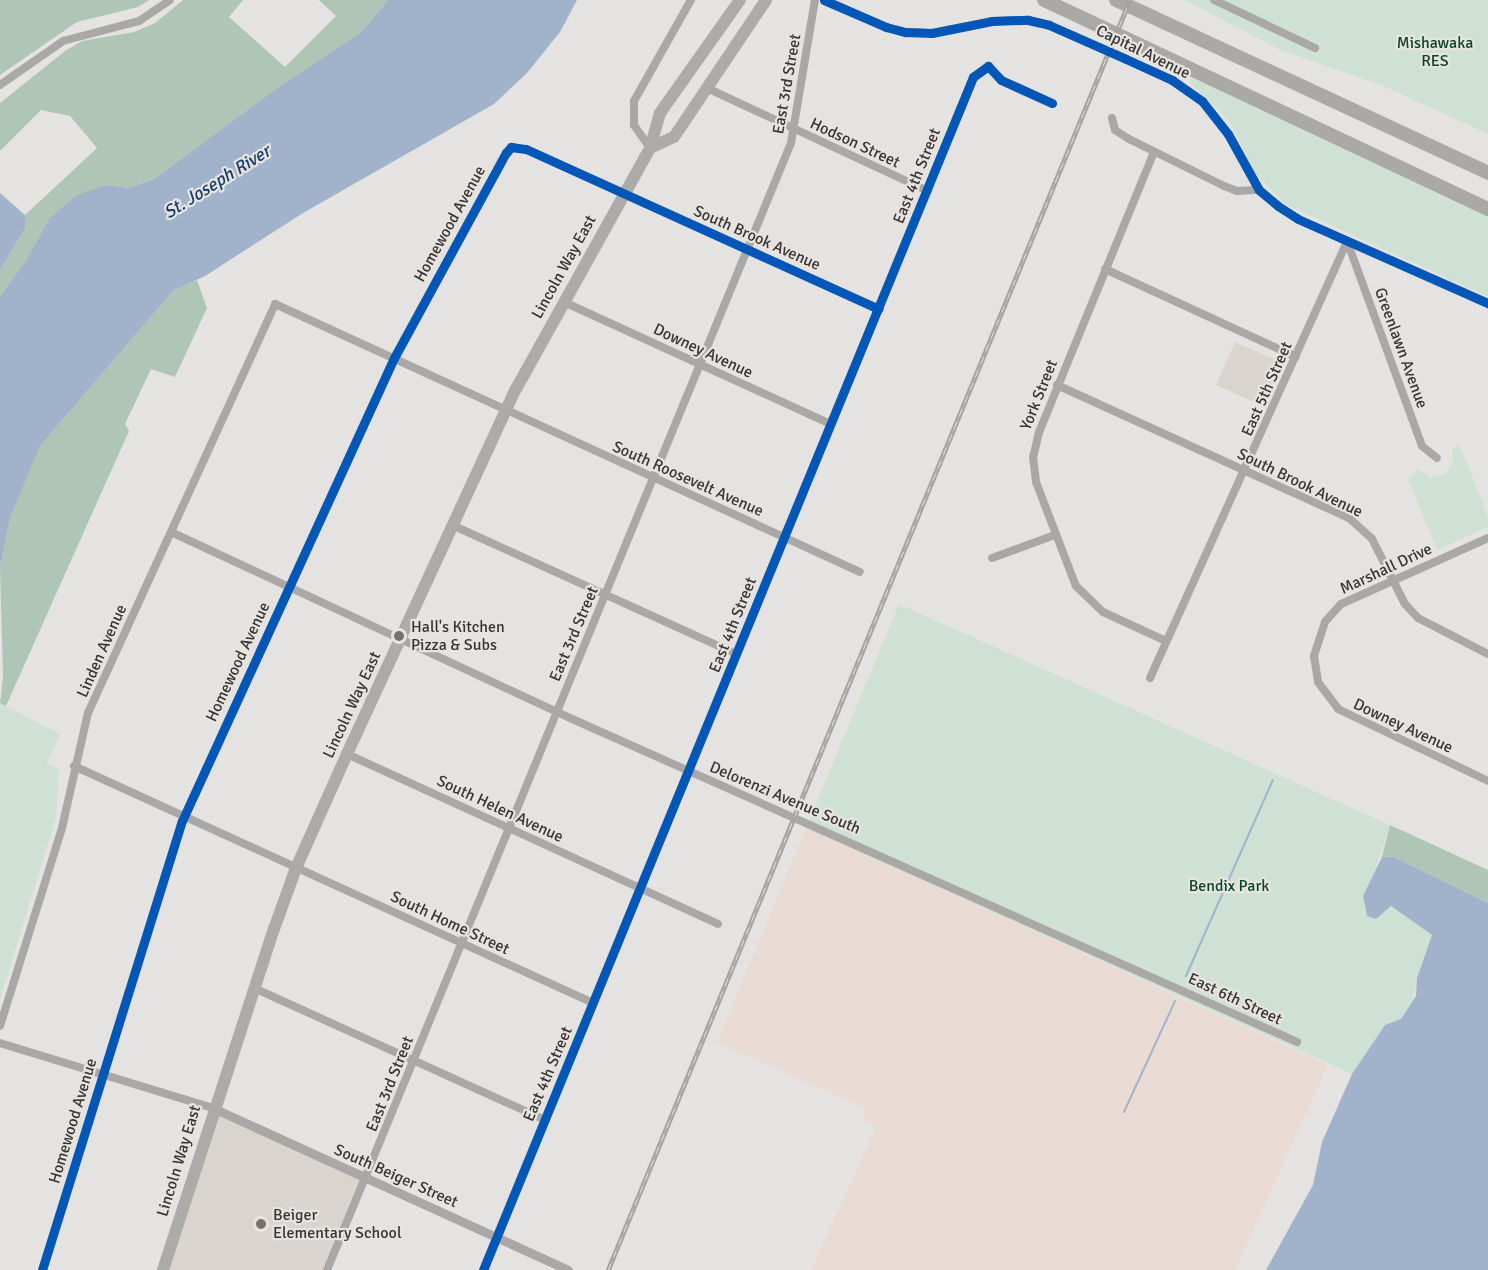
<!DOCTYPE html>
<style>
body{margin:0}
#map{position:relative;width:1488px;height:1270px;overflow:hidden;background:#e5e3e1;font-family:Signika,sans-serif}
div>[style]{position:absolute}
.built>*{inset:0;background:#dad4cf;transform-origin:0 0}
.industrial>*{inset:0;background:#e9dbd4}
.green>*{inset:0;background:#cfe1d4}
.forest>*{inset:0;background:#afc6b7}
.water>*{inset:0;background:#a0b3cb}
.stream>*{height:2px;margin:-1px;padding:0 1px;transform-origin:1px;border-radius:1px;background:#a0b3cb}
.minor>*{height:8px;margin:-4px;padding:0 4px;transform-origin:4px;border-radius:4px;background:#a9a8a7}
.tertiary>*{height:9px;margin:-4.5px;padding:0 4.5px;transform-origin:4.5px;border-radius:4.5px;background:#a9a8a7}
.primary>*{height:12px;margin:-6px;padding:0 6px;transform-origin:6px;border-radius:6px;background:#acabaa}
.trunk>*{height:14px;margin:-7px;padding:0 7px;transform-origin:7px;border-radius:7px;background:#aaa9a8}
.rail>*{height:4.5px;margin-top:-2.25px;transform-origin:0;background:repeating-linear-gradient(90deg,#e6e3e0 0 7px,#a5a3a3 0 14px);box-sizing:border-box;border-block:2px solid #a5a3a3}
.cycleway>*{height:9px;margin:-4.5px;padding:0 4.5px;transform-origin:4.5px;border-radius:4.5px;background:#0057b8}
.dots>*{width:16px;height:16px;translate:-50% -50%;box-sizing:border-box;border:3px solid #e6e3e0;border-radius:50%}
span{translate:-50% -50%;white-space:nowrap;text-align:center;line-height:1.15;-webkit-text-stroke:4.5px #e6e3e0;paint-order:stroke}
.park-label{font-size:16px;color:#0a4329}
.street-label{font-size:16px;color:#363534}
.poi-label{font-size:16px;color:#363534}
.left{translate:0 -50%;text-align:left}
.water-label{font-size:18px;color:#173d6b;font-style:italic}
</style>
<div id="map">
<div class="built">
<div style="left:1235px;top:342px;width:51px;height:47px;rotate:24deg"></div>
<div style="clip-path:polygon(213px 1108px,365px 1179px,327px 1270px,163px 1270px)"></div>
</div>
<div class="industrial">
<div style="clip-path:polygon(806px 828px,1328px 1065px,1235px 1270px,811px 1270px,876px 1127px,862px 1120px,866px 1109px,717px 1042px)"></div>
</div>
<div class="green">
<div style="clip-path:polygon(1184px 0,1488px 0,1488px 134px,1386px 87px,1281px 50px)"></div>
<div style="clip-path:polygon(1191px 78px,1258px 105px,1488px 216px,1488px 297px,1285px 204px,1255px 173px,1229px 120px,1189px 82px)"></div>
<div style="clip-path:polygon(1460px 445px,1488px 517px,1488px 527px,1437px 550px,1408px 479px,1418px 469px,1431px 477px,1445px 474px,1453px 462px,1452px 449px)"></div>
<div style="clip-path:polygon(899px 604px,1390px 825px,1364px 905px,1367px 916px,1376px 919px,1391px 906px,1432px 935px,1417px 978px,1412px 1005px,1401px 1019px,1385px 1025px,1352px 1074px,806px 828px)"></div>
<div style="clip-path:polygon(0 703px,60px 734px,47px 763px,59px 769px,56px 818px,0 999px)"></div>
</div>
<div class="forest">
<div style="clip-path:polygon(0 0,149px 0,138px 7px,77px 22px,0 75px)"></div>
<div style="clip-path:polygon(183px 0,243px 0,229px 17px,285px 67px,336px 16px,319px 0,388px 0,361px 32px,277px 88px,154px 179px,129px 188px,106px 185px,27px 259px,0 296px,0 270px,25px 229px,25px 215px,97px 148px,70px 116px,41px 110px,0 151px,0 103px,65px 51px,82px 41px,134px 32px,155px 23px)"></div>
<div style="clip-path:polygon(197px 280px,207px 308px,175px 377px,151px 369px,125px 424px,129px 431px,6px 706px,0 703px,3px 678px,0 567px,11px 515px,25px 477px,40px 446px,173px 291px)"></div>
<div style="clip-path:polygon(1390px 825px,1488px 870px,1488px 903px,1394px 857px,1382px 857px)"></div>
</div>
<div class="water">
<div style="clip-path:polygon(388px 0,577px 0,560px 32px,527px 73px,494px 104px,303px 213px,205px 276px,173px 291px,40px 446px,11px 515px,0 567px,0 296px,27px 259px,50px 218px,77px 195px,106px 185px,129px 188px,154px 179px,277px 88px,361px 32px)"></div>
<div style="clip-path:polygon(0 193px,25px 215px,25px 229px,0 270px)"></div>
<div style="clip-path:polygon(1382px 857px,1394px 857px,1488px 903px,1488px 1270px,1266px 1270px,1313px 1185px,1322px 1142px,1352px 1074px,1385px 1025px,1401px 1019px,1416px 996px,1417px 978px,1432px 935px,1391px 906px,1376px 919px,1367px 916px,1363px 896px)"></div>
</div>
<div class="stream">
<div style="left:1186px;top:976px;width:214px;rotate:-66.1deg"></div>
<div style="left:1124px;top:1112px;width:122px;rotate:-65.3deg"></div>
</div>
<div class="minor">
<div style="left:824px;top:0;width:68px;rotate:23.5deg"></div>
<div style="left:886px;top:27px;width:20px;rotate:15deg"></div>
<div style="left:905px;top:32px;width:27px;rotate:2deg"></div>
<div style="left:932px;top:33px;width:61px;rotate:-11.3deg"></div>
<div style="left:992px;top:21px;width:36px;rotate:-2deg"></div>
<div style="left:1028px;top:20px;width:22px;rotate:13deg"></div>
<div style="left:1049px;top:25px;width:84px;rotate:23.8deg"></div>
<div style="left:1126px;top:59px;width:51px;rotate:24.5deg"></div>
<div style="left:1172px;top:80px;width:37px;rotate:35deg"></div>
<div style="left:1202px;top:101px;width:42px;rotate:51.8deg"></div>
<div style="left:1228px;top:134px;width:64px;rotate:61deg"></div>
<div style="left:1259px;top:190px;width:25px;rotate:40deg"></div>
<div style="left:1278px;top:206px;width:24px;rotate:33deg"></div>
<div style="left:1298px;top:219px;width:208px;rotate:23.9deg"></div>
<div style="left:1214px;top:0;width:112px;rotate:25.4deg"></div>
<div style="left:0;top:85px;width:77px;rotate:-34.9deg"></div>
<div style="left:63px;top:41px;width:79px;rotate:-14.7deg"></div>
<div style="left:139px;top:21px;width:37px;rotate:-34deg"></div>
<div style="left:707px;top:88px;width:244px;rotate:25deg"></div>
<div style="left:1112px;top:118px;width:12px;rotate:76deg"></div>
<div style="left:1115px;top:130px;width:17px;rotate:33deg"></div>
<div style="left:1129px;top:139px;width:106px;rotate:26.3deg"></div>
<div style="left:1224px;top:186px;width:14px;rotate:21deg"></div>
<div style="left:1237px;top:191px;width:22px;rotate:-3deg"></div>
<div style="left:650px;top:148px;width:28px;rotate:-125deg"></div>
<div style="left:634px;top:125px;width:24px;rotate:-90deg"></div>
<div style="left:634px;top:101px;width:116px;rotate:-60.6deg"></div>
<div style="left:1154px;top:152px;width:303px;rotate:112.3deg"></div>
<div style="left:1039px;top:432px;width:26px;rotate:103deg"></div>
<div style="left:1033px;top:457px;width:25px;rotate:83deg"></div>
<div style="left:1036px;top:482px;width:111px;rotate:69deg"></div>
<div style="left:1076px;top:586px;width:37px;rotate:44deg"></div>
<div style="left:1103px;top:612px;width:69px;rotate:24.7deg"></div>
<div style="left:1347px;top:241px;width:218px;rotate:69.9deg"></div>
<div style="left:1422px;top:446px;width:19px;rotate:39deg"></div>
<div style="left:1105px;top:269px;width:210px;rotate:24.7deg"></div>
<div style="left:564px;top:302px;width:294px;rotate:24.6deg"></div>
<div style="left:1057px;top:385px;width:321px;rotate:24.5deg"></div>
<div style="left:1349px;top:518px;width:31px;rotate:42deg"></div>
<div style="left:1372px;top:539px;width:73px;rotate:63.1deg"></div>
<div style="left:1405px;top:604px;width:19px;rotate:47deg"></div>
<div style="left:1418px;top:618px;width:79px;rotate:27.2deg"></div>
<div style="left:452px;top:525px;width:313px;rotate:24.4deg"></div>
<div style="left:171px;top:532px;width:440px;rotate:25deg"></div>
<div style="left:570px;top:718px;width:796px;rotate:24.02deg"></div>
<div style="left:1488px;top:538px;width:161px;rotate:155.8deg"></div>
<div style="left:1341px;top:604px;width:24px;rotate:132deg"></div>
<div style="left:1325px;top:622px;width:36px;rotate:108deg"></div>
<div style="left:1314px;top:656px;width:26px;rotate:81deg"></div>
<div style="left:1318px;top:682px;width:34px;rotate:53deg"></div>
<div style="left:1338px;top:709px;width:166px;rotate:25.6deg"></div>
<div style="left:992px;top:558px;width:67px;rotate:-20.1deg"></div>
<div style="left:1150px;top:678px;width:479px;rotate:-65.7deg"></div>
<div style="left:347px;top:754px;width:408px;rotate:24.6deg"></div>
<div style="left:74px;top:766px;width:571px;rotate:24.54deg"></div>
<div style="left:254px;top:988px;width:320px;rotate:24.4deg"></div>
<div style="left:0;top:1026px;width:207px;rotate:-72.6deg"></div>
<div style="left:62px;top:828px;width:118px;rotate:-77.3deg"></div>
<div style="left:88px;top:713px;width:450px;rotate:-65.4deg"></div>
<div style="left:275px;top:304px;width:643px;rotate:24.61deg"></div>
<div style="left:0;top:1043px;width:223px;rotate:17deg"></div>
<div style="left:496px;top:1238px;width:1255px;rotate:-67.66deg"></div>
<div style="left:973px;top:77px;width:19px;rotate:-36deg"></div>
<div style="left:988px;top:66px;width:19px;rotate:47deg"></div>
<div style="left:1001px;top:80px;width:56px;rotate:24.3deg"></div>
<div style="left:42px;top:1270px;width:470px;rotate:-72.7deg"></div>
<div style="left:182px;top:821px;width:509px;rotate:-65.4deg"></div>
<div style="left:394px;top:358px;width:234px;rotate:-61.4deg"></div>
<div style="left:506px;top:153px;width:8px;rotate:-50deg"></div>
<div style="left:511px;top:147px;width:15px;rotate:8deg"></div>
<div style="left:526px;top:149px;width:387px;rotate:24.4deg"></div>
<div style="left:327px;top:1270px;width:1219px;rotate:-67.62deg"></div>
<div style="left:791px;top:143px;width:145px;rotate:-80.5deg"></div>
</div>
<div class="tertiary">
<div style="left:213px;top:1108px;width:390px;rotate:24.5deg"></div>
<div style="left:483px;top:1270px;width:35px;rotate:-68deg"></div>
</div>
<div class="primary">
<div style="left:650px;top:148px;width:26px;rotate:-25deg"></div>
<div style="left:674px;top:137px;width:165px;rotate:-56.1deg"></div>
<div style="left:163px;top:1270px;width:359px;rotate:-72deg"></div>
<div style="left:274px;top:929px;width:65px;rotate:-70.2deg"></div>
<div style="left:296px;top:868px;width:125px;rotate:-65.9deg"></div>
<div style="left:347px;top:754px;width:402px;rotate:-65.2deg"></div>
<div style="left:516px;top:389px;width:276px;rotate:-60.9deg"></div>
<div style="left:650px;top:148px;width:36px;rotate:-74deg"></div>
<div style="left:660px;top:113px;width:138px;rotate:-54.7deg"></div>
</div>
<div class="trunk">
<div style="left:1044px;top:0;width:491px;rotate:25.2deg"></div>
<div style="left:1116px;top:0;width:410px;rotate:24.9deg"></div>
</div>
<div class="rail">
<div style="left:608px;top:1270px;width:1373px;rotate:-67.66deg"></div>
</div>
<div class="cycleway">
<div style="left:824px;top:0;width:68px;rotate:23.5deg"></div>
<div style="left:886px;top:27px;width:20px;rotate:15deg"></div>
<div style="left:905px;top:32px;width:27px;rotate:2deg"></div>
<div style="left:932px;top:33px;width:61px;rotate:-11.3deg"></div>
<div style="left:992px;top:21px;width:36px;rotate:-2deg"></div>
<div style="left:1028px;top:20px;width:22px;rotate:13deg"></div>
<div style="left:1049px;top:25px;width:84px;rotate:23.8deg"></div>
<div style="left:1126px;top:59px;width:51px;rotate:24.5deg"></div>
<div style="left:1172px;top:80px;width:37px;rotate:35deg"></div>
<div style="left:1202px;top:101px;width:42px;rotate:51.8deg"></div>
<div style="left:1228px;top:134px;width:64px;rotate:61deg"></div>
<div style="left:1259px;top:190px;width:25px;rotate:40deg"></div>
<div style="left:1278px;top:206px;width:24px;rotate:33deg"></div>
<div style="left:1298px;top:219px;width:208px;rotate:23.9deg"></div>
<div style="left:42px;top:1270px;width:470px;rotate:-72.7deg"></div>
<div style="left:182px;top:821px;width:509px;rotate:-65.4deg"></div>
<div style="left:394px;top:358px;width:234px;rotate:-61.4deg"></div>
<div style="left:506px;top:153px;width:8px;rotate:-50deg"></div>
<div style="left:511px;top:147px;width:15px;rotate:8deg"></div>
<div style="left:526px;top:149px;width:387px;rotate:24.4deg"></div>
<div style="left:483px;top:1270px;width:1290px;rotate:-67.67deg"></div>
<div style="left:973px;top:77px;width:19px;rotate:-36deg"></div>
<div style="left:988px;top:66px;width:19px;rotate:47deg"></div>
<div style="left:1001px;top:80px;width:56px;rotate:24.3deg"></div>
</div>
<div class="dots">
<div style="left:399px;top:636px;background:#737271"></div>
<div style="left:261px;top:1224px;background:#737271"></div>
</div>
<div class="park-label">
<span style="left:1435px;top:52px">Mishawaka<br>RES</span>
<span style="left:1229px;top:886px">Bendix Park</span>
</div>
<div class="street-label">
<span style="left:1143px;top:52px;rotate:26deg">Capital Avenue</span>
<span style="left:787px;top:84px;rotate:-80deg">East 3rd Street</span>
<span style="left:855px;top:143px;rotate:25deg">Hodson Street</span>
<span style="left:917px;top:176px;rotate:-68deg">East 4th Street</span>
<span style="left:450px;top:224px;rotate:-61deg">Homewood Avenue</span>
<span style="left:757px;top:238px;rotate:24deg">South Brook Avenue</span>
<span style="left:564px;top:267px;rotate:-61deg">Lincoln Way East</span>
<span style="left:1401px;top:348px;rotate:70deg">Greenlawn Avenue</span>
<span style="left:703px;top:351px;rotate:25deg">Downey Avenue</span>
<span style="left:1267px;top:389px;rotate:-66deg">East 5th Street</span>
<span style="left:1039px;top:395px;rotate:-68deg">York Street</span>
<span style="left:688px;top:479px;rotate:24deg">South Roosevelt Avenue</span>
<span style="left:1300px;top:483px;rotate:26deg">South Brook Avenue</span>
<span style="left:1386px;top:569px;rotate:-25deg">Marshall Drive</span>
<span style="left:733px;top:625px;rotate:-68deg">East 4th Street</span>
<span style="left:574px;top:634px;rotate:-67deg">East 3rd Street</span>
<span style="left:102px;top:651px;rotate:-66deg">Linden Avenue</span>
<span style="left:238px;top:662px;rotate:-65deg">Homewood Avenue</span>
<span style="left:352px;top:705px;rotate:-65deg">Lincoln Way East</span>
<span style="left:1403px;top:726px;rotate:25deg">Downey Avenue</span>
<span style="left:785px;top:798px;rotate:23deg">Delorenzi Avenue South</span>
<span style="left:500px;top:809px;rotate:25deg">South Helen Avenue</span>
<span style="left:450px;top:923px;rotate:25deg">South Home Street</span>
<span style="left:1235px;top:999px;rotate:25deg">East 6th Street</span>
<span style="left:548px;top:1074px;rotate:-67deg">East 4th Street</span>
<span style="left:390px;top:1084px;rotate:-68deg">East 3rd Street</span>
<span style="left:73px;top:1121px;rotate:-73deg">Homewood Avenue</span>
<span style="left:179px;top:1161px;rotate:-73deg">Lincoln Way East</span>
<span style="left:396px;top:1176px;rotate:24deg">South Beiger Street</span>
</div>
<div class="poi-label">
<span class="left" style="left:411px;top:636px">Hall's Kitchen<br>Pizza &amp; Subs</span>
<span class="left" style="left:273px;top:1224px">Beiger<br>Elementary School</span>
</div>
<div class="water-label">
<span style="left:217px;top:182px;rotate:-32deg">St. Joseph River</span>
</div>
</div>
